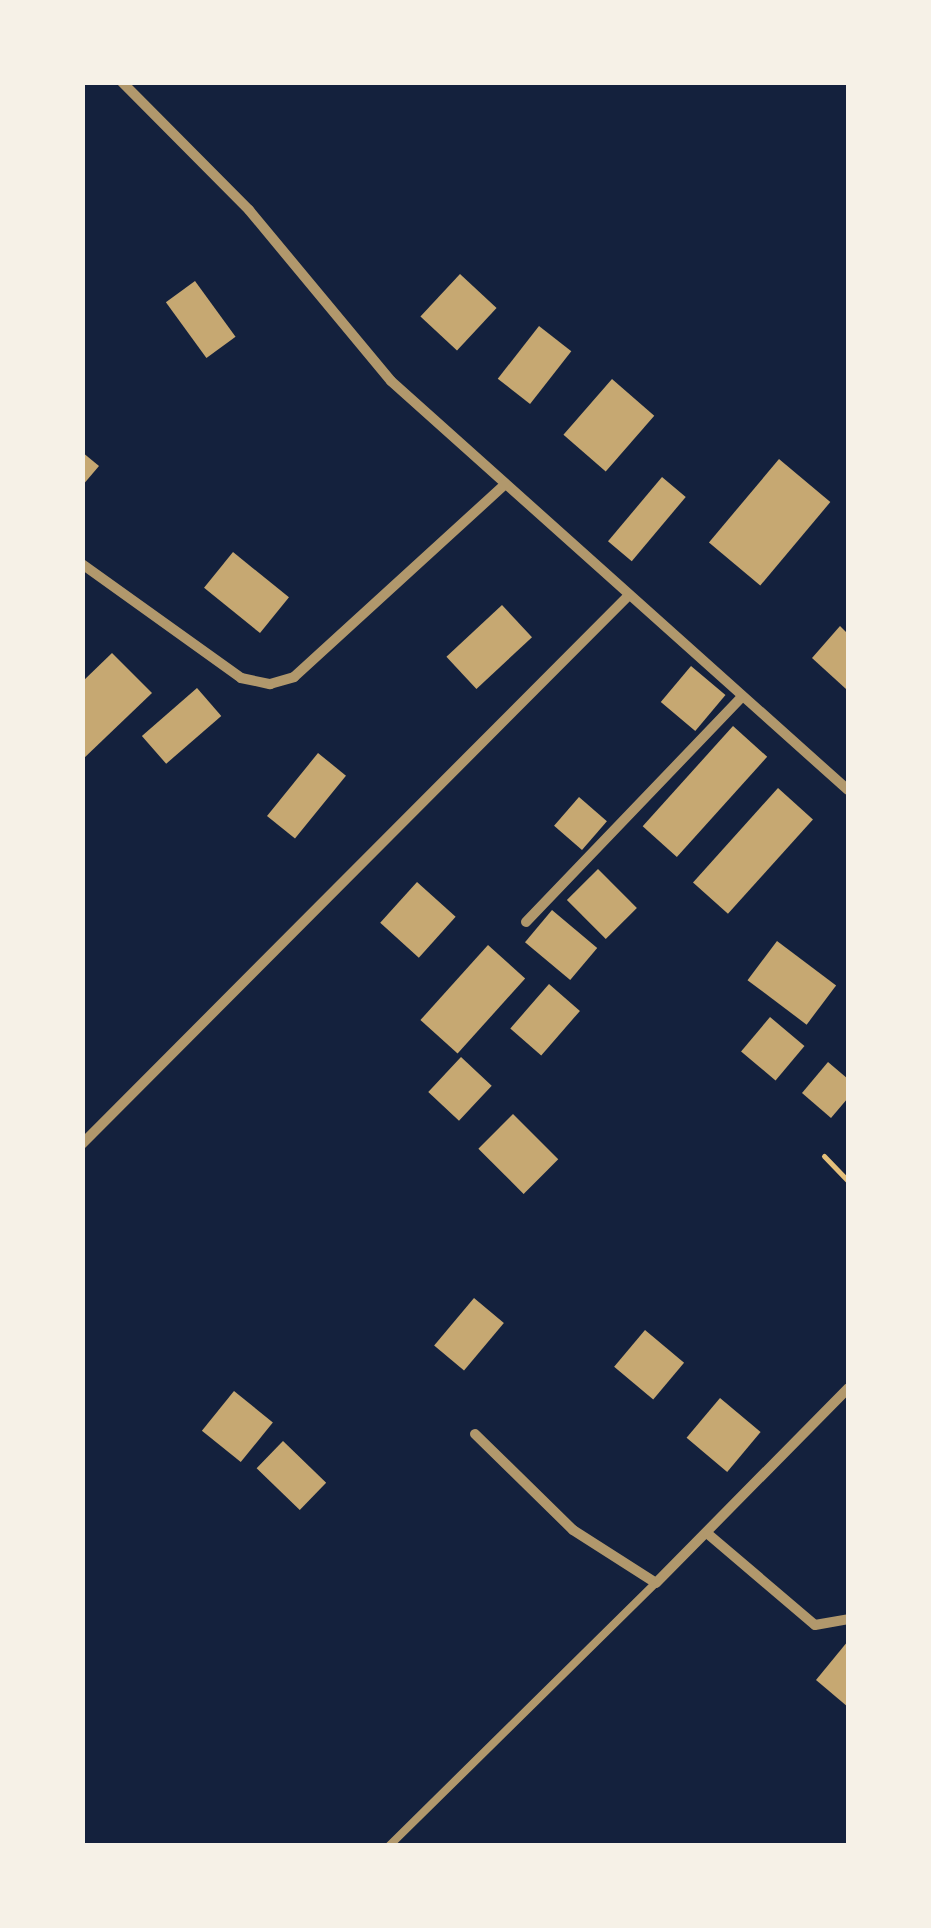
<!DOCTYPE html>
<style>
body{margin:0}
#map{position:relative;width:931px;height:1928px;overflow:hidden;background:#14213d;font-family:Arial,sans-serif}
div>[style]{position:absolute}
.building>*{inset:0;background:#c6a872;transform-origin:0 0}
.path>*{height:5px;margin:-2.5px;padding:0 2.5px;transform-origin:2.5px;border-radius:2.5px;background:#e5c07b}
.service>*{height:8px;margin:-4px;padding:0 4px;transform-origin:4px;border-radius:4px;background:#b1986c}
.minor>*{height:10px;margin:-5px;padding:0 5px;transform-origin:5px;border-radius:5px;background:#b1986c}
span{translate:-50% -50%;white-space:nowrap;text-align:center;line-height:1.15;-webkit-text-stroke:9px #f6f1e7;paint-order:stroke}
.frame{position:absolute;inset:0;border:85px solid #f6f1e7;pointer-events:none}
</style>
<div id="map">
<div class="building">
<div style="left:460px;top:274px;width:50px;height:58px;rotate:43deg"></div>
<div style="left:195px;top:281px;width:69px;height:36px;rotate:54deg"></div>
<div style="left:539px;top:326px;width:41px;height:67px;rotate:38deg"></div>
<div style="left:612px;top:379px;width:56px;height:74px;rotate:41deg"></div>
<div style="clip-path:polygon(82px 452px,99px 466px,82px 486px)"></div>
<div style="left:779px;top:459px;width:67px;height:109px;rotate:40deg"></div>
<div style="left:662px;top:477px;width:31px;height:84px;rotate:40deg"></div>
<div style="left:233px;top:552px;width:72px;height:46px;rotate:39deg"></div>
<div style="left:502px;top:605px;width:44px;height:76px;rotate:47deg"></div>
<div style="clip-path:polygon(840px 626px,848px 634px,846px 689px,812px 658px)"></div>
<div style="clip-path:polygon(112px 653px,152px 693px,82px 760px,82px 682px)"></div>
<div style="left:691px;top:666px;width:45px;height:47px;rotate:40deg"></div>
<div style="left:197px;top:688px;width:37px;height:73px;rotate:49deg"></div>
<div style="left:733px;top:726px;width:46px;height:135px;rotate:42deg"></div>
<div style="left:318px;top:753px;width:36px;height:81px;rotate:39deg"></div>
<div style="left:778px;top:788px;width:47px;height:127px;rotate:42deg"></div>
<div style="left:579px;top:797px;width:37px;height:38px;rotate:41deg"></div>
<div style="left:598px;top:869px;width:55px;height:44px;rotate:45deg"></div>
<div style="left:417px;top:882px;width:52px;height:55px;rotate:42deg"></div>
<div style="left:552px;top:910px;width:59px;height:42px;rotate:40deg"></div>
<div style="left:777px;top:941px;width:74px;height:49px;rotate:37deg"></div>
<div style="left:488px;top:945px;width:50px;height:101px;rotate:42deg"></div>
<div style="left:549px;top:984px;width:41px;height:59px;rotate:41deg"></div>
<div style="left:770px;top:1017px;width:45px;height:45px;rotate:40deg"></div>
<div style="left:461px;top:1057px;width:42px;height:48px;rotate:43deg"></div>
<div style="clip-path:polygon(828px 1062px,848px 1079px,848px 1098px,831px 1118px,802px 1093px)"></div>
<div style="left:513px;top:1114px;width:64px;height:49px;rotate:45deg"></div>
<div style="left:474px;top:1298px;width:39px;height:62px;rotate:40deg"></div>
<div style="left:645px;top:1330px;width:51px;height:48px;rotate:40deg"></div>
<div style="left:234px;top:1391px;width:50px;height:51px;rotate:39deg"></div>
<div style="left:720px;top:1398px;width:53px;height:52px;rotate:40deg"></div>
<div style="left:283px;top:1441px;width:60px;height:38px;rotate:44deg"></div>
<div style="clip-path:polygon(848px 1641px,848px 1707px,816px 1680px)"></div>
</div>
<div class="path">
<div style="left:824px;top:1156px;width:35px;rotate:46deg"></div>
</div>
<div class="service">
<div style="left:389px;top:1846px;width:375px;rotate:-44.6deg"></div>
</div>
<div class="minor">
<div style="left:122px;top:82px;width:180px;rotate:45.2deg"></div>
<div style="left:249px;top:210px;width:222px;rotate:50.3deg"></div>
<div style="left:391px;top:381px;width:613px;rotate:41.83deg"></div>
<div style="left:82px;top:564px;width:196px;rotate:35.6deg"></div>
<div style="left:241px;top:678px;width:30px;rotate:12deg"></div>
<div style="left:270px;top:684px;width:25px;rotate:-16deg"></div>
<div style="left:294px;top:677px;width:286px;rotate:-42.4deg"></div>
<div style="left:526px;top:922px;width:312px;rotate:-46.2deg"></div>
<div style="left:82px;top:1144px;width:774px;rotate:-45.1deg"></div>
<div style="left:475px;top:1434px;width:137px;rotate:44.4deg"></div>
<div style="left:573px;top:1530px;width:98px;rotate:32.6deg"></div>
<div style="left:656px;top:1583px;width:274px;rotate:-45.4deg"></div>
<div style="left:708px;top:1534px;width:140px;rotate:40.4deg"></div>
<div style="left:815px;top:1625px;width:34px;rotate:-10deg"></div>
</div>
<div class="frame"></div>
</div>
